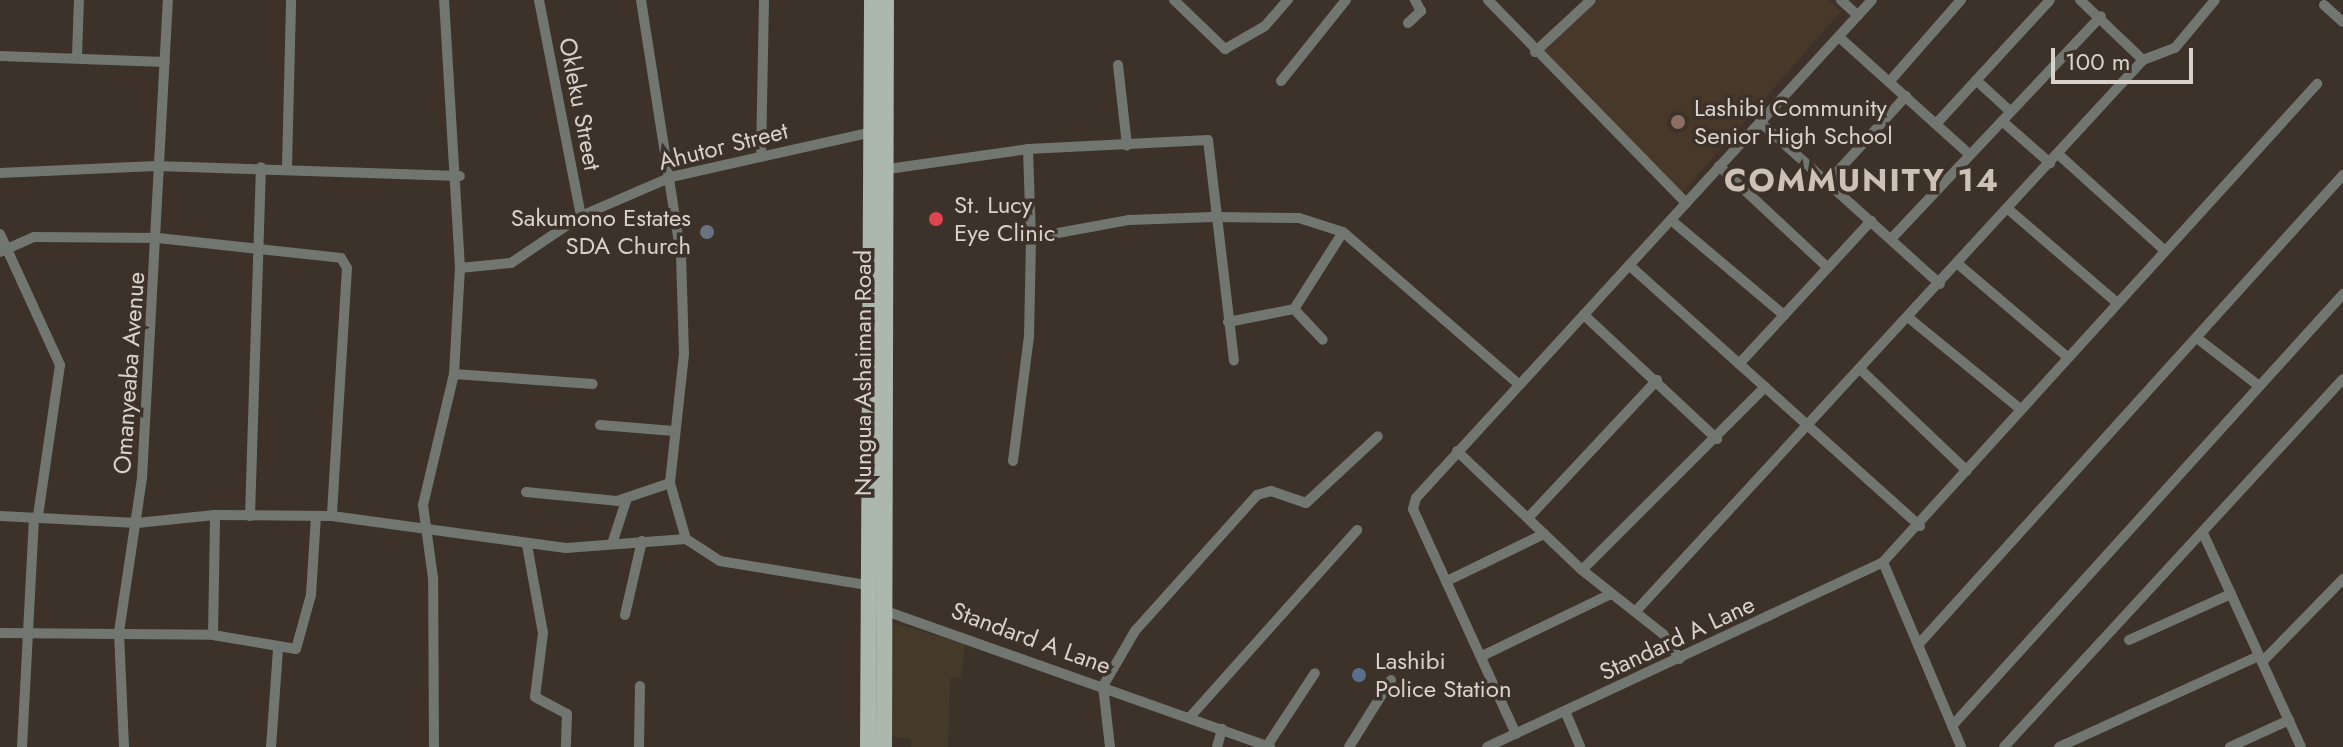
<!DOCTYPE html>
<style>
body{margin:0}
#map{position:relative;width:2343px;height:747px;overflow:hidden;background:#3d3229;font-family:Jost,sans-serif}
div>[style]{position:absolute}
.commercial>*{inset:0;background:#453a2a}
.built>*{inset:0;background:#48382a}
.street>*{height:10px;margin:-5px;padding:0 5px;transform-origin:5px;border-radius:5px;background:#717671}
.primary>*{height:16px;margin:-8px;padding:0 8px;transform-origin:8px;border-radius:8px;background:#adb8ad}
.dots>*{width:22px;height:22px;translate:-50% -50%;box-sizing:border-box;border:4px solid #3d3229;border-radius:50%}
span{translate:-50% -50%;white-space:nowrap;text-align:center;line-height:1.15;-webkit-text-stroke:7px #3d3229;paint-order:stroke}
.street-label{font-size:24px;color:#d9d2cc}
.poi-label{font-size:24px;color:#d9d2cc}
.left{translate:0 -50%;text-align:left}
.right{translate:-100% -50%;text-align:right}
.district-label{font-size:32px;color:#cdc0b4;font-weight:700;letter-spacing:2px}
.scale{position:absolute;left:2051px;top:48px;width:142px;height:36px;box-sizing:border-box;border:4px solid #d9d2cc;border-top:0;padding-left:10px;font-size:24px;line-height:28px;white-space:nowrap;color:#d9d2cc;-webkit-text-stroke:6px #3d3229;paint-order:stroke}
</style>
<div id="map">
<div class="commercial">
<div style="clip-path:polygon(887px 621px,965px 644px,961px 677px,950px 678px,948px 747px,911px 747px,910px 739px,886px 736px)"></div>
</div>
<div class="built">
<div style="clip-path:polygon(1599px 0,1828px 0,1841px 11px,1682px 193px,1543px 51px)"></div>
</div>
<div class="street">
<div style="left:539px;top:0;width:220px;rotate:79deg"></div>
<div style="left:641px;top:0;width:257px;rotate:81.1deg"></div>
<div style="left:681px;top:254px;width:100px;rotate:88.3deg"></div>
<div style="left:684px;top:354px;width:130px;rotate:96.2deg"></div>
<div style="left:670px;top:483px;width:58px;rotate:74.1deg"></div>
<div style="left:686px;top:539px;width:40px;rotate:32.9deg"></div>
<div style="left:720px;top:561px;width:154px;rotate:9.3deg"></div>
<div style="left:1174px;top:0;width:71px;rotate:43.9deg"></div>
<div style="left:1225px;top:49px;width:46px;rotate:-29.9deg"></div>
<div style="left:1265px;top:26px;width:35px;rotate:-49deg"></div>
<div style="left:1488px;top:0;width:284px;rotate:45.7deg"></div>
<div style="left:1841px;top:0;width:23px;rotate:43deg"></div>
<div style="left:2080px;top:0;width:87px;rotate:43.6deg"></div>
<div style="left:2143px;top:60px;width:34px;rotate:-21deg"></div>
<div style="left:2175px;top:48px;width:62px;rotate:-50.2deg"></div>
<div style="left:2324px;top:5px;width:25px;rotate:42deg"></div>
<div style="left:1408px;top:23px;width:18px;rotate:-43deg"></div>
<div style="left:1421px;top:11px;width:13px;rotate:-119deg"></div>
<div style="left:1839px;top:37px;width:176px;rotate:42deg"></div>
<div style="left:1535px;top:52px;width:76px;rotate:-42.9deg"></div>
<div style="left:0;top:56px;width:165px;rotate:2.1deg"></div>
<div style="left:77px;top:56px;width:56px;rotate:-88deg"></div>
<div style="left:1118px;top:65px;width:81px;rotate:83.6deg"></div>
<div style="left:1976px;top:80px;width:47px;rotate:42.4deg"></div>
<div style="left:1281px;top:81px;width:104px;rotate:-51.3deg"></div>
<div style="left:1890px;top:81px;width:108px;rotate:-48.8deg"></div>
<div style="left:2002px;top:121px;width:64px;rotate:41.2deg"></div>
<div style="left:1760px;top:122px;width:242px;rotate:42deg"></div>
<div style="left:1936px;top:124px;width:168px;rotate:-47.4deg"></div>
<div style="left:1028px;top:149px;width:180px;rotate:-2.9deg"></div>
<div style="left:1208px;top:140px;width:222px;rotate:83.3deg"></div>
<div style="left:2058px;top:154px;width:140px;rotate:42.1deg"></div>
<div style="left:761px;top:157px;width:157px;rotate:-88.9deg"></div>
<div style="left:1719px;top:166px;width:149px;rotate:43.1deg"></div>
<div style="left:287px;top:167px;width:167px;rotate:-88.6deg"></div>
<div style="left:888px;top:169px;width:141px;rotate:-8.1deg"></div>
<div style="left:1028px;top:149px;width:89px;rotate:88.1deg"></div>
<div style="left:1031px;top:238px;width:100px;rotate:-10.4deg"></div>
<div style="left:1129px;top:220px;width:84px;rotate:-2deg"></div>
<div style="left:1213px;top:217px;width:86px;rotate:0.7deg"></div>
<div style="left:1299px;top:218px;width:46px;rotate:17.7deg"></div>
<div style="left:1343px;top:232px;width:229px;rotate:40.9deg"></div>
<div style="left:0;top:173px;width:156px;rotate:-2.6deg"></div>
<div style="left:156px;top:166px;width:304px;rotate:1.9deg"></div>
<div style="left:1828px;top:182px;width:116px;rotate:-47.8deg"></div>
<div style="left:2008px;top:209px;width:141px;rotate:40.7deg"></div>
<div style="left:1671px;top:220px;width:148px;rotate:40.1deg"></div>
<div style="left:0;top:234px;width:144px;rotate:65.4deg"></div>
<div style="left:60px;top:365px;width:153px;rotate:98.3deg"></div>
<div style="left:1891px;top:239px;width:306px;rotate:-46.7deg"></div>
<div style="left:0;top:252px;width:37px;rotate:-24deg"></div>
<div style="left:34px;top:237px;width:124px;rotate:0.5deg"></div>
<div style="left:158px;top:238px;width:184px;rotate:6.2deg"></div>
<div style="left:341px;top:258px;width:12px;rotate:59deg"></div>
<div style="left:347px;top:268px;width:248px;rotate:93.5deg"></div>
<div style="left:1958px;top:264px;width:142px;rotate:40.4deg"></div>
<div style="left:1629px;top:265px;width:391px;rotate:41.9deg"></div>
<div style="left:460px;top:268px;width:51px;rotate:-5.6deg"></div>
<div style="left:511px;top:263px;width:84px;rotate:-33.9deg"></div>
<div style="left:581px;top:216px;width:98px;rotate:-23.4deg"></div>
<div style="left:671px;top:177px;width:206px;rotate:-12.6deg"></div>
<div style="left:1294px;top:309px;width:91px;rotate:-57.5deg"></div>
<div style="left:1584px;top:315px;width:182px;rotate:43deg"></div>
<div style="left:1909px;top:318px;width:142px;rotate:39.3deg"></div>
<div style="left:1228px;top:322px;width:67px;rotate:-11.1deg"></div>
<div style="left:1294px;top:309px;width:42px;rotate:46.9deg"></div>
<div style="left:2197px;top:338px;width:78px;rotate:37.7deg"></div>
<div style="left:1739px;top:364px;width:195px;rotate:-47.3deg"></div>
<div style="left:1861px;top:370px;width:146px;rotate:43.6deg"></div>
<div style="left:454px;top:374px;width:139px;rotate:4.1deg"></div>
<div style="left:600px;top:425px;width:74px;rotate:4.6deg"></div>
<div style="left:1457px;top:451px;width:173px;rotate:43.6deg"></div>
<div style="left:1582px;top:570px;width:103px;rotate:38.3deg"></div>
<div style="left:1663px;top:634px;width:30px;rotate:56deg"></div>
<div style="left:1013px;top:461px;width:126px;rotate:-82.7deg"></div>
<div style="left:1029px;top:336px;width:98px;rotate:-88.8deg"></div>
<div style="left:526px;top:492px;width:91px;rotate:5.6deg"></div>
<div style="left:617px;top:501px;width:56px;rotate:-18.8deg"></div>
<div style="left:0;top:516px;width:137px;rotate:2.9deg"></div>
<div style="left:137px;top:523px;width:78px;rotate:-5.9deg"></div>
<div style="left:215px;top:515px;width:117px;rotate:0.5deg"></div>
<div style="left:332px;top:516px;width:236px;rotate:7.8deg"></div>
<div style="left:566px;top:548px;width:120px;rotate:-4.3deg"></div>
<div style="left:250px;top:516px;width:349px;rotate:-88.2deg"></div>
<div style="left:1528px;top:518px;width:189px;rotate:-46.9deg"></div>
<div style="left:2203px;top:533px;width:235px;rotate:65.4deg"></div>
<div style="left:612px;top:544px;width:45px;rotate:-72deg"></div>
<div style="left:527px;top:545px;width:89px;rotate:79.7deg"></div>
<div style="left:543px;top:633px;width:64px;rotate:97.1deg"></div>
<div style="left:535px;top:697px;width:36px;rotate:28deg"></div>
<div style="left:567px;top:714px;width:33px;rotate:92deg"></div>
<div style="left:1883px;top:562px;width:201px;rotate:67.1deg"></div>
<div style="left:1582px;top:570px;width:259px;rotate:-45deg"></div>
<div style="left:1447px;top:581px;width:108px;rotate:-25.9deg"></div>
<div style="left:880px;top:609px;width:414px;rotate:19.5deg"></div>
<div style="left:1636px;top:611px;width:749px;rotate:-47.38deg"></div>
<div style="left:625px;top:615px;width:76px;rotate:-77.1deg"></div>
<div style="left:0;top:633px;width:213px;rotate:0.5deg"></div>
<div style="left:213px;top:635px;width:84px;rotate:9.6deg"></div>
<div style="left:296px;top:649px;width:56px;rotate:-74.5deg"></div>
<div style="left:311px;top:595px;width:79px;rotate:-86.4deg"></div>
<div style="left:213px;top:635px;width:120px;rotate:-89deg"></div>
<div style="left:2129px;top:640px;width:112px;rotate:-24.3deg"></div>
<div style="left:1918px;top:645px;width:634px;rotate:-47.88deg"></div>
<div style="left:1482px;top:656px;width:143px;rotate:-25.7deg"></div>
<div style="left:2262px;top:662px;width:116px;rotate:-45.7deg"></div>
<div style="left:1565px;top:711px;width:39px;rotate:67deg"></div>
<div style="left:1190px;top:717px;width:251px;rotate:-48.2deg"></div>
<div style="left:1952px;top:726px;width:583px;rotate:-47.85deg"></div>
<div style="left:1516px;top:734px;width:247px;rotate:-114.6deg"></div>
<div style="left:1413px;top:509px;width:11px;rotate:-75deg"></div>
<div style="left:1416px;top:498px;width:675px;rotate:-47.52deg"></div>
<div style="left:1267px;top:746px;width:87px;rotate:-56.7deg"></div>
<div style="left:22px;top:747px;width:228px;rotate:-87deg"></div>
<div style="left:124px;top:747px;width:115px;rotate:-92.5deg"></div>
<div style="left:119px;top:632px;width:156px;rotate:-81.5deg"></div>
<div style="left:142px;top:478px;width:479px;rotate:-86.9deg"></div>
<div style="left:271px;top:747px;width:98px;rotate:-85.9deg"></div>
<div style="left:434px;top:747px;width:169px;rotate:-90.3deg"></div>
<div style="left:433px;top:578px;width:74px;rotate:-97.8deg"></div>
<div style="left:423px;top:505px;width:135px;rotate:-76.7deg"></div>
<div style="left:454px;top:374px;width:106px;rotate:-86.8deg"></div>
<div style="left:460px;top:268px;width:268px;rotate:-93.4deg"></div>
<div style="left:639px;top:747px;width:61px;rotate:-89.1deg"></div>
<div style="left:1110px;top:747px;width:61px;rotate:-96.5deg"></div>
<div style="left:1103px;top:686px;width:64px;rotate:-59.8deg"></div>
<div style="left:1135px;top:631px;width:183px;rotate:-48.1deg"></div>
<div style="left:1257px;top:495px;width:15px;rotate:-16deg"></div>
<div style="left:1271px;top:491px;width:37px;rotate:19deg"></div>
<div style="left:1306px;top:503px;width:98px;rotate:-42.9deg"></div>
<div style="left:1217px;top:747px;width:19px;rotate:-74deg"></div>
<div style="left:1349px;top:747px;width:79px;rotate:-57.9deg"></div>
<div style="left:1487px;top:747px;width:437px;rotate:-25deg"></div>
<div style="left:1883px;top:562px;width:646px;rotate:-47.76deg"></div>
<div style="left:2004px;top:747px;width:500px;rotate:-47.35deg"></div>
<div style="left:2059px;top:747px;width:220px;rotate:-24.5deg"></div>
<div style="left:2230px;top:747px;width:65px;rotate:-24.6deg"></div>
</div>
<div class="primary">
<div style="left:868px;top:747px;width:747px;rotate:-89.69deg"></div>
<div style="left:884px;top:747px;width:747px;rotate:-89.85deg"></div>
</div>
<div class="dots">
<div style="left:1678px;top:122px;background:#8d6e63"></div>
<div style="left:936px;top:219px;background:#e0444e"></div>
<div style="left:707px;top:232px;background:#6b7280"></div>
<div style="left:1359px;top:675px;background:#5c6f8a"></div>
</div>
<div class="street-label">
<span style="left:580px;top:104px;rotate:79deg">Okleku Street</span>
<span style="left:723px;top:146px;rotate:-14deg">Ahutor Street</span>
<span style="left:129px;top:373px;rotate:-86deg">Omanyeaba Avenue</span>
<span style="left:863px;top:373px;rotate:-90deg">Nungua Ashaiman Road</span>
<span style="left:1031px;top:638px;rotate:20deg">Standard A Lane</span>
<span style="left:1677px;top:638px;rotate:-25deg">Standard A Lane</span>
</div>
<div class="poi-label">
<span class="left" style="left:1694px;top:122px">Lashibi Community<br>Senior High School</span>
<span class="left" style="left:954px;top:219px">St. Lucy<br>Eye Clinic</span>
<span class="right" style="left:691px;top:232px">Sakumono Estates<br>SDA Church</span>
<span class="left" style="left:1375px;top:675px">Lashibi<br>Police Station</span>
</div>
<div class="district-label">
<span style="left:1862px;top:180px">COMMUNITY 14</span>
</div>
<div class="scale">100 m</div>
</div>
